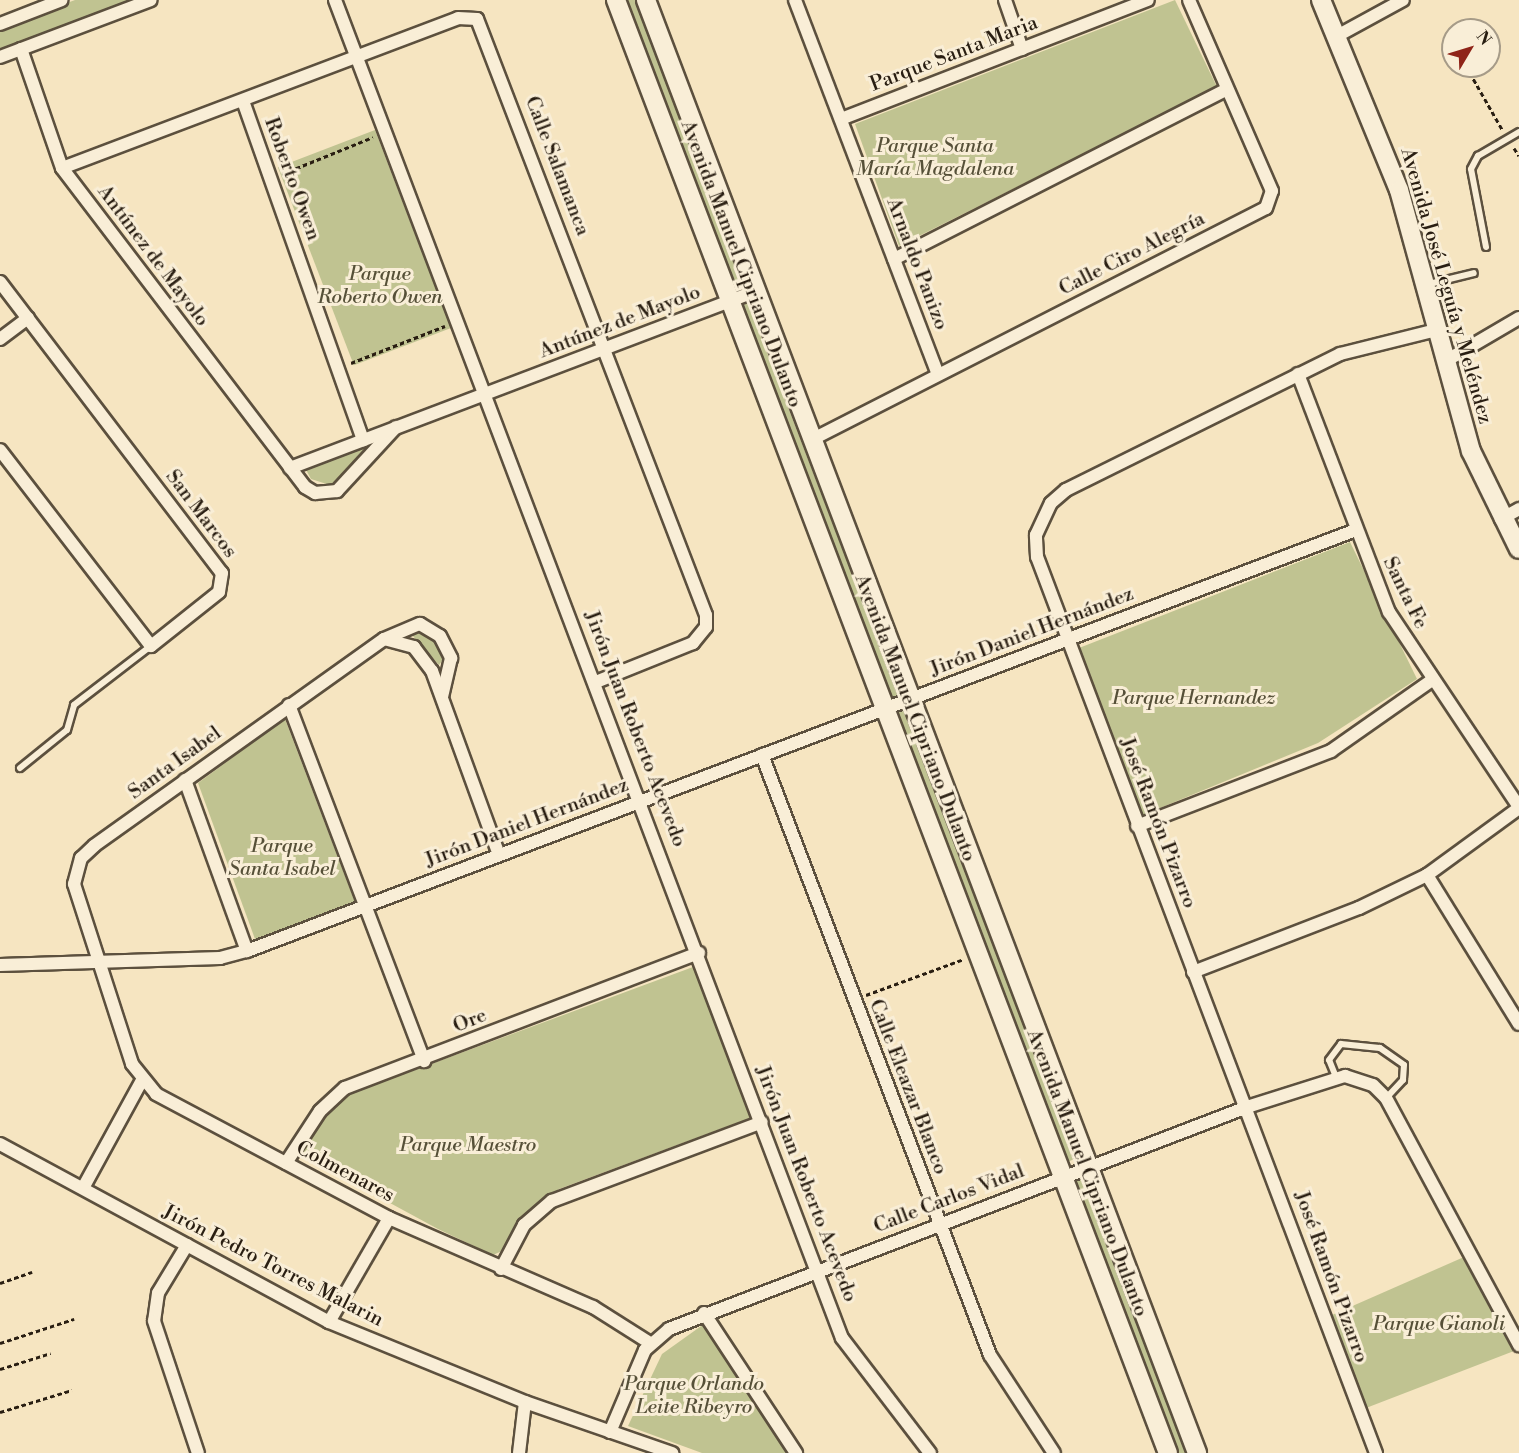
<!DOCTYPE html>
<meta charset="utf-8">
<style>
body{margin:0}
#map{position:relative;width:1519px;height:1453px;overflow:hidden;background:#f6e5c1;font-family:"Libre Bodoni",serif}
div>[style]{position:absolute}
.green>*{inset:0;background:#c0c391;transform-origin:0 0}
.path>*{height:3px;margin-top:-1.5px;transform-origin:0;background:repeating-linear-gradient(90deg,#291e12 0 4.5px,transparent 0 7.5px)}
.roads{filter:drop-shadow(2px 0 #5c503e) drop-shadow(-2px 0 #5c503e) drop-shadow(0 2px #5c503e) drop-shadow(0 -2px #5c503e)}
.lane>*{height:6px;margin:-3px;padding:0 3px;transform-origin:3px;border-radius:3px;background:#f9eed7}
.street>*{height:12px;margin:-6px;padding:0 6px;transform-origin:6px;border-radius:6px;background:#f9eed7}
.secondary>*{height:18px;margin:-9px;padding:0 9px;transform-origin:9px;border-radius:9px;background:#f9eed7}
span{translate:-50% -50%;white-space:nowrap;text-align:center;line-height:1.15;-webkit-text-stroke:6px #f9eed7;paint-order:stroke}
.street-label{font-size:20px;color:#291e12}
.park-label{font-size:20px;color:#565038;font-style:italic}
.north{position:absolute;left:1441px;top:18px;width:60px;height:60px;box-sizing:border-box;background:#f9eed7;border:2px solid #a69b88;border-radius:50%;rotate:52deg;font-size:16px;font-weight:700;line-height:24px;text-align:center;color:#291e12}
.north::after{content:'';display:block;margin:auto;width:21px;height:27px;background:#8f2418;clip-path:polygon(50% 0,100% 100%,50% 72%,0 100%)}
</style>
<div id="map">
<div class="green">
<div style="clip-path:polygon(75px 0,134px 0,0 51px,0 28px)"></div>
<div style="clip-path:polygon(624px 0,638px 0,746px 283px,742px 288px,732px 285px)"></div>
<div style="clip-path:polygon(1175px 0,1217px 87px,899px 246px,855px 124px)"></div>
<div style="left:375px;top:130px;width:212px;height:104px;rotate:69deg"></div>
<div style="left:748px;top:303px;width:420px;height:8px;rotate:69deg"></div>
<div style="clip-path:polygon(374px 440px,333px 486px,311px 479px,304px 466px)"></div>
<div style="clip-path:polygon(1350px 542px,1417px 679px,1318px 743px,1143px 815px,1079px 648px)"></div>
<div style="clip-path:polygon(419px 627px,439px 641px,445px 657px,439px 665px,412px 635px,411px 630px)"></div>
<div style="left:905px;top:709px;width:481px;height:11px;rotate:69deg"></div>
<div style="clip-path:polygon(285px 719px,355px 902px,255px 939px,198px 783px)"></div>
<div style="clip-path:polygon(693px 967px,750px 1118px,559px 1189px,520px 1220px,502px 1251px,493px 1255px,438px 1229px,307px 1158px,304px 1151px,324px 1117px,350px 1094px)"></div>
<div style="clip-path:polygon(1081px 1178px,1085px 1180px,1189px 1453px,1175px 1453px,1073px 1183px)"></div>
<div style="clip-path:polygon(1464px 1257px,1514px 1351px,1366px 1408px,1332px 1315px)"></div>
<div style="clip-path:polygon(704px 1324px,791px 1453px,702px 1453px,628px 1426px,662px 1354px)"></div>
</div>
<div class="path">
<div style="left:1466px;top:66px;width:73px;rotate:60.3deg"></div>
<div style="left:1514px;top:148px;width:9px;rotate:58deg"></div>
<div style="left:282px;top:174px;width:98px;rotate:-22.1deg"></div>
<div style="left:351px;top:363px;width:101px;rotate:-21.5deg"></div>
<div style="left:866px;top:995px;width:104px;rotate:-20.2deg"></div>
<div style="left:0;top:1283px;width:34px;rotate:-19deg"></div>
<div style="left:0;top:1343px;width:78px;rotate:-18deg"></div>
<div style="left:0;top:1369px;width:53px;rotate:-17.4deg"></div>
<div style="left:0;top:1412px;width:75px;rotate:-17deg"></div>
</div>
<div class="roads">
<div class="lane">
<div style="left:1486px;top:247px;width:79px;rotate:-100.9deg"></div>
<div style="left:1471px;top:169px;width:15px;rotate:-62deg"></div>
<div style="left:1478px;top:156px;width:48px;rotate:-30.3deg"></div>
<div style="left:1429px;top:284px;width:46px;rotate:-13.7deg"></div>
<div style="left:20px;top:768px;width:60px;rotate:-39deg"></div>
<div style="left:67px;top:730px;width:26px;rotate:-74deg"></div>
<div style="left:74px;top:705px;width:97px;rotate:-37.5deg"></div>
<div style="left:1336px;top:1077px;width:18px;rotate:-112deg"></div>
<div style="left:1329px;top:1060px;width:20px;rotate:-53deg"></div>
<div style="left:1341px;top:1044px;width:39px;rotate:6deg"></div>
<div style="left:1380px;top:1048px;width:29px;rotate:35deg"></div>
<div style="left:1404px;top:1065px;width:15px;rotate:94deg"></div>
<div style="left:1403px;top:1080px;width:25px;rotate:133deg"></div>
</div>
<div class="street">
<div style="left:335px;top:0;width:1431px;rotate:69.25deg"></div>
<div style="left:842px;top:1338px;width:145px;rotate:52.6deg"></div>
<div style="left:795px;top:0;width:400px;rotate:69.1deg"></div>
<div style="left:1005px;top:0;width:52px;rotate:70.9deg"></div>
<div style="left:0;top:24px;width:66px;rotate:-21.2deg"></div>
<div style="left:1337px;top:36px;width:75px;rotate:-28.6deg"></div>
<div style="left:21px;top:49px;width:126px;rotate:71deg"></div>
<div style="left:62px;top:168px;width:401px;rotate:52.7deg"></div>
<div style="left:305px;top:487px;width:12px;rotate:31deg"></div>
<div style="left:315px;top:493px;width:22px;rotate:-5deg"></div>
<div style="left:337px;top:491px;width:87px;rotate:-47.3deg"></div>
<div style="left:0;top:57px;width:161px;rotate:-20.7deg"></div>
<div style="left:243px;top:101px;width:360px;rotate:70.5deg"></div>
<div style="left:841px;top:119px;width:329px;rotate:-21.2deg"></div>
<div style="left:62px;top:168px;width:423px;rotate:-20.7deg"></div>
<div style="left:458px;top:18px;width:19px;rotate:3deg"></div>
<div style="left:477px;top:19px;width:638px;rotate:68.98deg"></div>
<div style="left:706px;top:615px;width:12px;rotate:90deg"></div>
<div style="left:706px;top:627px;width:21px;rotate:129deg"></div>
<div style="left:693px;top:643px;width:105px;rotate:158.1deg"></div>
<div style="left:894px;top:259px;width:374px;rotate:-27deg"></div>
<div style="left:0;top:282px;width:366px;rotate:52.7deg"></div>
<div style="left:222px;top:573px;width:19px;rotate:99deg"></div>
<div style="left:219px;top:592px;width:87px;rotate:141.5deg"></div>
<div style="left:151px;top:646px;width:247px;rotate:-127.6deg"></div>
<div style="left:0;top:339px;width:35px;rotate:-37deg"></div>
<div style="left:1444px;top:362px;width:87px;rotate:-30.4deg"></div>
<div style="left:1298px;top:374px;width:255px;rotate:69.1deg"></div>
<div style="left:1389px;top:612px;width:234px;rotate:56.3deg"></div>
<div style="left:813px;top:439px;width:508px;rotate:-27.02deg"></div>
<div style="left:1266px;top:208px;width:18px;rotate:-71deg"></div>
<div style="left:1272px;top:191px;width:208px;rotate:-113.5deg"></div>
<div style="left:290px;top:468px;width:498px;rotate:-20.8deg"></div>
<div style="left:1501px;top:519px;width:21px;rotate:-29deg"></div>
<div style="left:384px;top:639px;width:39px;rotate:-23deg"></div>
<div style="left:420px;top:624px;width:23px;rotate:31deg"></div>
<div style="left:440px;top:636px;width:25px;rotate:63deg"></div>
<div style="left:451px;top:658px;width:39px;rotate:103deg"></div>
<div style="left:289px;top:705px;width:381px;rotate:69.2deg"></div>
<div style="left:762px;top:755px;width:642px;rotate:69.19deg"></div>
<div style="left:990px;top:1355px;width:117px;rotate:56.9deg"></div>
<div style="left:185px;top:780px;width:182px;rotate:70.1deg"></div>
<div style="left:1137px;top:826px;width:208px;rotate:-21.1deg"></div>
<div style="left:1331px;top:751px;width:123px;rotate:-35.1deg"></div>
<div style="left:499px;top:855px;width:196px;rotate:-110deg"></div>
<div style="left:432px;top:671px;width:30px;rotate:-127deg"></div>
<div style="left:414px;top:647px;width:31px;rotate:-165deg"></div>
<div style="left:384px;top:639px;width:356px;rotate:144.5deg"></div>
<div style="left:94px;top:846px;width:18px;rotate:137deg"></div>
<div style="left:81px;top:858px;width:27px;rotate:105deg"></div>
<div style="left:74px;top:884px;width:189px;rotate:72.1deg"></div>
<div style="left:132px;top:1064px;width:38px;rotate:51deg"></div>
<div style="left:156px;top:1094px;width:264px;rotate:28deg"></div>
<div style="left:389px;top:1218px;width:223px;rotate:23.6deg"></div>
<div style="left:593px;top:1307px;width:67px;rotate:32.3deg"></div>
<div style="left:1427px;top:875px;width:175px;rotate:58.3deg"></div>
<div style="left:0;top:965px;width:220px;rotate:-1.8deg"></div>
<div style="left:220px;top:958px;width:28px;rotate:-15deg"></div>
<div style="left:247px;top:951px;width:1186px;rotate:-20.79deg"></div>
<div style="left:1193px;top:972px;width:178px;rotate:-21.1deg"></div>
<div style="left:1359px;top:908px;width:76px;rotate:-25.9deg"></div>
<div style="left:1427px;top:875px;width:114px;rotate:-36.1deg"></div>
<div style="left:0;top:1144px;width:374px;rotate:28.4deg"></div>
<div style="left:329px;top:1322px;width:212px;rotate:22.2deg"></div>
<div style="left:525px;top:1402px;width:156px;rotate:19.1deg"></div>
<div style="left:286px;top:1163px;width:62px;rotate:-56.8deg"></div>
<div style="left:320px;top:1111px;width:34px;rotate:-43deg"></div>
<div style="left:345px;top:1088px;width:379px;rotate:-20.9deg"></div>
<div style="left:83px;top:1188px;width:121px;rotate:-61.3deg"></div>
<div style="left:187px;top:1245px;width:56px;rotate:121.1deg"></div>
<div style="left:158px;top:1293px;width:28px;rotate:98deg"></div>
<div style="left:154px;top:1321px;width:139px;rotate:71.6deg"></div>
<div style="left:501px;top:1269px;width:50px;rotate:-62.4deg"></div>
<div style="left:524px;top:1225px;width:37px;rotate:-41deg"></div>
<div style="left:552px;top:1201px;width:224px;rotate:-20.6deg"></div>
<div style="left:704px;top:1313px;width:168px;rotate:56.7deg"></div>
<div style="left:329px;top:1322px;width:120px;rotate:-60deg"></div>
<div style="left:610px;top:1432px;width:89px;rotate:-66.9deg"></div>
<div style="left:645px;top:1350px;width:32px;rotate:-41deg"></div>
<div style="left:669px;top:1329px;width:619px;rotate:-21.01deg"></div>
<div style="left:1247px;top:1107px;width:103px;rotate:-17.6deg"></div>
<div style="left:1345px;top:1076px;width:29px;rotate:18deg"></div>
<div style="left:1373px;top:1085px;width:18px;rotate:45deg"></div>
<div style="left:1386px;top:1098px;width:281px;rotate:61.7deg"></div>
<div style="left:519px;top:1453px;width:51px;rotate:-83.3deg"></div>
<div style="left:1376px;top:1453px;width:958px;rotate:-110.72deg"></div>
<div style="left:1037px;top:557px;width:22px;rotate:-93deg"></div>
<div style="left:1036px;top:535px;width:35px;rotate:-65deg"></div>
<div style="left:1051px;top:503px;width:20px;rotate:-41deg"></div>
<div style="left:1066px;top:490px;width:306px;rotate:-26.4deg"></div>
<div style="left:1340px;top:354px;width:99px;rotate:-14deg"></div>
</div>
<div class="secondary">
<div style="left:616px;top:0;width:1554px;rotate:69.2deg"></div>
<div style="left:646px;top:0;width:1554px;rotate:69.23deg"></div>
<div style="left:1321px;top:0;width:205px;rotate:67.7deg"></div>
<div style="left:1399px;top:190px;width:271px;rotate:74.6deg"></div>
<div style="left:1471px;top:451px;width:109px;rotate:63.9deg"></div>
</div>
</div>
<div class="street-label">
<span style="left:954px;top:54px;rotate:-21deg">Parque Santa Maria</span>
<span style="left:557px;top:166px;rotate:69deg">Calle Salamanca</span>
<span style="left:292px;top:179px;rotate:70deg">Roberto Owen</span>
<span style="left:1132px;top:254px;rotate:-27deg">Calle Ciro Alegría</span>
<span style="left:153px;top:256px;rotate:53deg">Antúnez de Mayolo</span>
<span style="left:741px;top:264px;rotate:69deg">Avenida Manuel Cipriano Dulanto</span>
<span style="left:917px;top:264px;rotate:69deg">Arnaldo Panizo</span>
<span style="left:1446px;top:286px;rotate:74deg">Avenida José Leguía y Meléndez</span>
<span style="left:620px;top:322px;rotate:-21deg">Antúnez de Mayolo</span>
<span style="left:201px;top:514px;rotate:53deg">San Marcos</span>
<span style="left:1405px;top:593px;rotate:64deg">Santa Fe</span>
<span style="left:1032px;top:632px;rotate:-21deg">Jirón Daniel Hernández</span>
<span style="left:915px;top:718px;rotate:69deg">Avenida Manuel Cipriano Dulanto</span>
<span style="left:635px;top:729px;rotate:69deg">Jirón Juan Roberto Acevedo</span>
<span style="left:175px;top:763px;rotate:-36deg">Santa Isabel</span>
<span style="left:527px;top:823px;rotate:-21deg">Jirón Daniel Hernández</span>
<span style="left:1158px;top:823px;rotate:69deg">José Ramón Pizarro</span>
<span style="left:470px;top:1021px;rotate:-22deg">Ore</span>
<span style="left:908px;top:1087px;rotate:69deg">Calle Eleazar Blanco</span>
<span style="left:345px;top:1172px;rotate:28deg">Colmenares</span>
<span style="left:1087px;top:1173px;rotate:69deg">Avenida Manuel Cipriano Dulanto</span>
<span style="left:806px;top:1184px;rotate:69deg">Jirón Juan Roberto Acevedo</span>
<span style="left:949px;top:1199px;rotate:-21deg">Calle Carlos Vidal</span>
<span style="left:273px;top:1266px;rotate:27deg">Jirón Pedro Torres Malarin</span>
<span style="left:1331px;top:1277px;rotate:70deg">José Ramón Pizarro</span>
</div>
<div class="park-label">
<span style="left:935px;top:158px">Parque Santa<br>María Magdalena</span>
<span style="left:380px;top:286px">Parque<br>Roberto Owen</span>
<span style="left:1194px;top:698px">Parque Hernandez</span>
<span style="left:282px;top:858px">Parque<br>Santa Isabel</span>
<span style="left:468px;top:1145px">Parque Maestro</span>
<span style="left:1439px;top:1324px">Parque Gianoli</span>
<span style="left:694px;top:1396px">Parque Orlando<br>Leite Ribeyro</span>
</div>
<div class="north">N</div>
</div>
